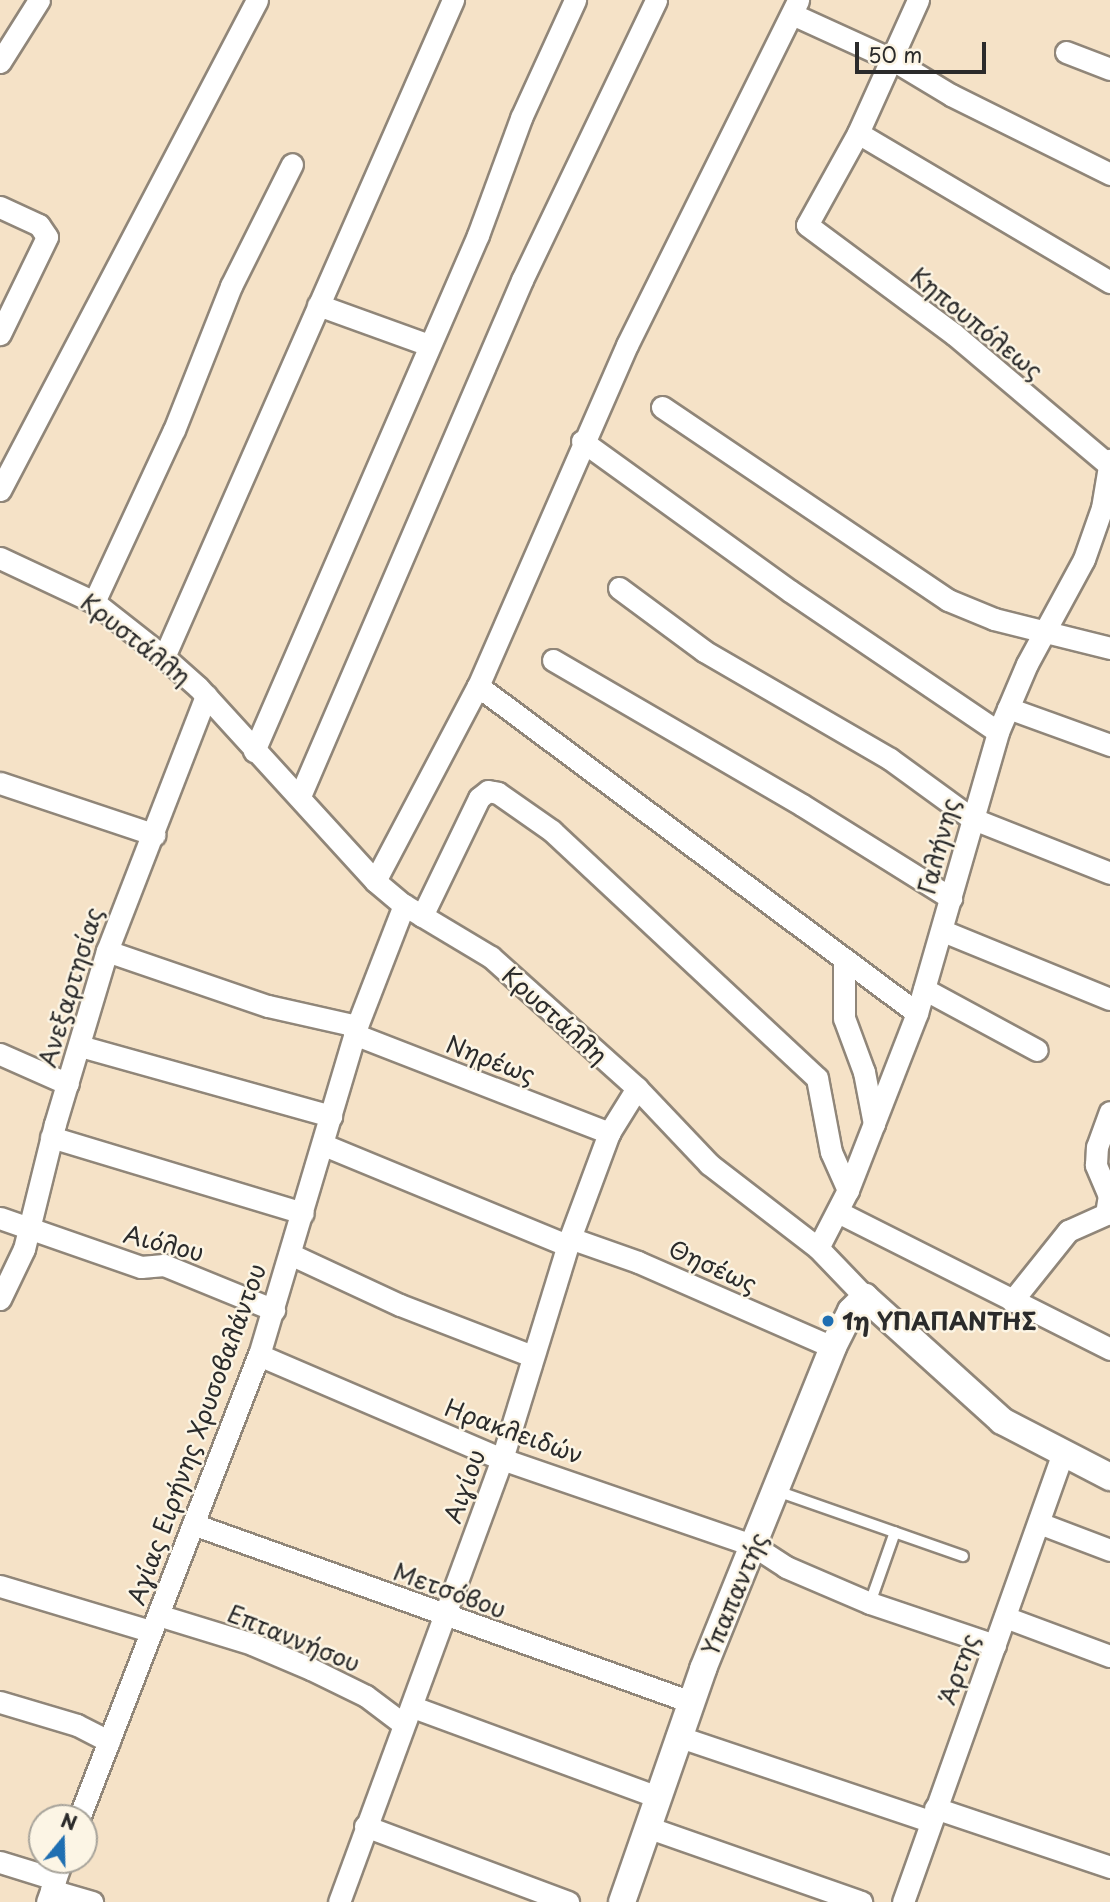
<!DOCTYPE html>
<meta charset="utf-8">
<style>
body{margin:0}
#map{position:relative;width:1110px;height:1902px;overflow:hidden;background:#f5e2c7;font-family:"Playpen Sans",sans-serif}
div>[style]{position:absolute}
.roads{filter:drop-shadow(2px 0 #908679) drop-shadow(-2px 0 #908679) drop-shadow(0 2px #908679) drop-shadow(0 -2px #908679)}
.service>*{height:10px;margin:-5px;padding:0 5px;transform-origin:5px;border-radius:5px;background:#fff}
.minor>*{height:21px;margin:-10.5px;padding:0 10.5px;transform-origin:10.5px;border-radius:10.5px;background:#fff}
.tertiary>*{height:26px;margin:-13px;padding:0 13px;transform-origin:13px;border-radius:13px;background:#fff}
.dots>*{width:19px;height:19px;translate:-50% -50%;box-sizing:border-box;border:4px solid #fcf5e5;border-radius:50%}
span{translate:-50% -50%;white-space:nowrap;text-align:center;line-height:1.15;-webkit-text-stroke:5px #fcf5e5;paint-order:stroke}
.street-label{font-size:24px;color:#2b2b2b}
.poi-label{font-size:24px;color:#2b2b2b;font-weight:700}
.left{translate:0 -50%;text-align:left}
.north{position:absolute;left:28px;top:1804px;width:70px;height:70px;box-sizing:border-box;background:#fcf5e5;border:2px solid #a8a49b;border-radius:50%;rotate:19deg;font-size:19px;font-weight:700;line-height:28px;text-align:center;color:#2b2b2b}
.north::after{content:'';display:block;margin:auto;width:24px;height:32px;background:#1f6fb2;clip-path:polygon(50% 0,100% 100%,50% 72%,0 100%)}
.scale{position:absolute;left:855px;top:42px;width:131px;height:32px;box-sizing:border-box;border:4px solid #2b2b2b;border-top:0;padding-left:9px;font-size:21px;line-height:24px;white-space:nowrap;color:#2b2b2b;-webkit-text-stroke:5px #fcf5e5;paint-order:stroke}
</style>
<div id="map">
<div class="roads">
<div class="service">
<div style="left:777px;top:1491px;width:197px;rotate:19.3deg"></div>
<div style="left:870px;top:1603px;width:75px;rotate:-70.6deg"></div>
</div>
<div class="minor">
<div style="left:918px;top:0;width:146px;rotate:114.3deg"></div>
<div style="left:858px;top:133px;width:105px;rotate:119deg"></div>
<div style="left:807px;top:225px;width:184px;rotate:36.6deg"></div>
<div style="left:955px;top:335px;width:203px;rotate:40.2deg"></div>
<div style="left:792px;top:14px;width:111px;rotate:24.5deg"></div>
<div style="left:893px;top:60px;width:68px;rotate:31.1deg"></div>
<div style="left:951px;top:95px;width:178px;rotate:26.4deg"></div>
<div style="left:1066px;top:52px;width:47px;rotate:21.1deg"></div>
<div style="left:0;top:62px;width:73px;rotate:-57.8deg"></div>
<div style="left:858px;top:133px;width:293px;rotate:30.6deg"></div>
<div style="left:0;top:207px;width:43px;rotate:24.8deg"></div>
<div style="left:39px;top:225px;width:14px;rotate:56deg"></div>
<div style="left:47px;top:237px;width:108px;rotate:115.9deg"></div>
<div style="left:318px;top:305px;width:118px;rotate:19.8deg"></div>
<div style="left:662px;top:407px;width:345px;rotate:34deg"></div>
<div style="left:948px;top:600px;width:50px;rotate:22.4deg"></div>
<div style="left:994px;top:619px;width:120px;rotate:14deg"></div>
<div style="left:582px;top:441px;width:256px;rotate:35.8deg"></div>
<div style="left:790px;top:591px;width:251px;rotate:34.1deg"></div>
<div style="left:0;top:490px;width:553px;rotate:-62.32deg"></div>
<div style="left:0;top:558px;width:104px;rotate:25.1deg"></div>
<div style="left:94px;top:602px;width:89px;rotate:38.2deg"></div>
<div style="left:164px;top:657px;width:45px;rotate:41.4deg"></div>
<div style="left:198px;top:687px;width:263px;rotate:47.6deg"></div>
<div style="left:375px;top:881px;width:38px;rotate:40deg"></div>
<div style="left:404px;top:905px;width:101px;rotate:30.9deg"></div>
<div style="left:491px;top:957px;width:196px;rotate:41.9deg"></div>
<div style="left:637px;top:1088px;width:105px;rotate:46.5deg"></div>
<div style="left:709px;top:1164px;width:138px;rotate:37.6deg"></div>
<div style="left:818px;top:1248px;width:68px;rotate:46.2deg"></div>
<div style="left:619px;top:588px;width:106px;rotate:36.5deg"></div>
<div style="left:704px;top:651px;width:215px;rotate:30.1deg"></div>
<div style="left:890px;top:759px;width:100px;rotate:36.1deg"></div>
<div style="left:971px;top:818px;width:149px;rotate:21.6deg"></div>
<div style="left:94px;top:602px;width:190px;rotate:-65.1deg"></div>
<div style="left:174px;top:430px;width:155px;rotate:-68.4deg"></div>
<div style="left:231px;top:286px;width:136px;rotate:-63.4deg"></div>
<div style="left:164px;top:657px;width:718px;rotate:-66.26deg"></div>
<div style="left:553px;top:660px;width:288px;rotate:30.2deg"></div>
<div style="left:802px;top:805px;width:176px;rotate:32deg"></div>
<div style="left:478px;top:686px;width:547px;rotate:36.68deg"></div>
<div style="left:1008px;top:708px;width:109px;rotate:19.9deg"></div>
<div style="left:254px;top:751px;width:563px;rotate:-66.53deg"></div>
<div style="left:478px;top:235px;width:125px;rotate:-69.8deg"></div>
<div style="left:521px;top:118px;width:130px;rotate:-65.4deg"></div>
<div style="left:0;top:783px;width:163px;rotate:18.5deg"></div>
<div style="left:300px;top:796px;width:562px;rotate:-66.72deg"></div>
<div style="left:522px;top:280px;width:310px;rotate:-64.4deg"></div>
<div style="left:375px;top:881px;width:221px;rotate:-62.2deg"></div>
<div style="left:478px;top:686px;width:372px;rotate:-66.4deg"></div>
<div style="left:627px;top:345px;width:385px;rotate:-63.6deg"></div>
<div style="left:422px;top:916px;width:131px;rotate:-64.2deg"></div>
<div style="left:479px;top:798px;width:11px;rotate:-38deg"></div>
<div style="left:488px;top:791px;width:10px;rotate:11deg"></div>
<div style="left:498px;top:793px;width:66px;rotate:35.1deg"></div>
<div style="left:552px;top:831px;width:362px;rotate:43deg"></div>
<div style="left:817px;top:1078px;width:75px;rotate:79.3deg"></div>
<div style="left:831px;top:1152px;width:42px;rotate:65.9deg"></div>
<div style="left:943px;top:931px;width:180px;rotate:22.2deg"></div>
<div style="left:107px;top:951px;width:170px;rotate:18.9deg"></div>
<div style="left:268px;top:1006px;width:91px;rotate:12.7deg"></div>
<div style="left:844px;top:959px;width:59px;rotate:90deg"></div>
<div style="left:844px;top:1018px;width:58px;rotate:69.7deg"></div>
<div style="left:864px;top:1072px;width:53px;rotate:79.1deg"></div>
<div style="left:924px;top:989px;width:128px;rotate:28.4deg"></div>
<div style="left:354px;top:1034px;width:274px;rotate:21.2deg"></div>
<div style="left:80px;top:1046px;width:261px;rotate:15.6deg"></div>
<div style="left:0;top:1054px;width:74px;rotate:23.8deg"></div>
<div style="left:51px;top:1137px;width:263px;rotate:16.8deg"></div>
<div style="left:324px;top:1145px;width:263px;rotate:22.4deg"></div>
<div style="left:838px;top:1212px;width:305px;rotate:26.7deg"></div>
<div style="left:0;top:1218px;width:149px;rotate:19.2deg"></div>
<div style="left:141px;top:1267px;width:23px;rotate:-5deg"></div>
<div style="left:164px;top:1265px;width:119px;rotate:22.2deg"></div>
<div style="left:570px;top:1238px;width:72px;rotate:19.4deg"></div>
<div style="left:638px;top:1262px;width:213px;rotate:23.6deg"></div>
<div style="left:818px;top:1248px;width:65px;rotate:-62.7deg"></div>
<div style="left:848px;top:1190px;width:190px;rotate:-68.7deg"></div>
<div style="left:917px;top:1013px;width:292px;rotate:-73.9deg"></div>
<div style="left:998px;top:732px;width:74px;rotate:-66.9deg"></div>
<div style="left:1027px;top:664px;width:119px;rotate:-61.5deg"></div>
<div style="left:1084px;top:559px;width:54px;rotate:-70.6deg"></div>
<div style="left:1102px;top:508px;width:49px;rotate:-80.5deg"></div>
<div style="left:290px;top:1254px;width:121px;rotate:24.9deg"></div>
<div style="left:400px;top:1305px;width:142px;rotate:21.1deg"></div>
<div style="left:0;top:1299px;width:55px;rotate:-64.4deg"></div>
<div style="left:24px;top:1249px;width:129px;rotate:-76.1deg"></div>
<div style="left:55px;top:1124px;width:181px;rotate:-73.3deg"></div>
<div style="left:107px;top:951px;width:274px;rotate:-68.8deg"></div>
<div style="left:1012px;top:1301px;width:90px;rotate:-51.3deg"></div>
<div style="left:1068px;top:1231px;width:42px;rotate:-24.1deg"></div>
<div style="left:1106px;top:1214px;width:18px;rotate:-81deg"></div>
<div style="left:1109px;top:1196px;width:34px;rotate:-113deg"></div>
<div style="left:1096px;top:1165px;width:18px;rotate:-87deg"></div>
<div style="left:1097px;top:1147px;width:37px;rotate:-70deg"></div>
<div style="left:259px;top:1355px;width:264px;rotate:23.2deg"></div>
<div style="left:502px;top:1459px;width:267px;rotate:19deg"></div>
<div style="left:754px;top:1546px;width:38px;rotate:33deg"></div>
<div style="left:786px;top:1567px;width:91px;rotate:23.2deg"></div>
<div style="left:870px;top:1603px;width:132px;rotate:18.6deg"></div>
<div style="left:1039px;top:1523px;width:76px;rotate:20.8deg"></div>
<div style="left:193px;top:1524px;width:529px;rotate:19.67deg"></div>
<div style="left:0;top:1586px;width:157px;rotate:16.7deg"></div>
<div style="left:158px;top:1615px;width:98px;rotate:17.1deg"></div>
<div style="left:252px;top:1644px;width:64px;rotate:23deg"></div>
<div style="left:311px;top:1669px;width:61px;rotate:26.1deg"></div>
<div style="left:366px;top:1696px;width:46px;rotate:37.1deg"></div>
<div style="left:1005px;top:1617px;width:112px;rotate:20.4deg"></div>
<div style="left:0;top:1702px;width:80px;rotate:16.6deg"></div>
<div style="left:77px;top:1725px;width:36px;rotate:27deg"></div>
<div style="left:413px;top:1707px;width:260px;rotate:20.2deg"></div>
<div style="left:677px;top:1736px;width:267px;rotate:18.6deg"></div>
<div style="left:935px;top:1808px;width:185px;rotate:18.6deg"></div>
<div style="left:79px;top:1818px;width:497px;rotate:-68.8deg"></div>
<div style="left:259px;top:1355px;width:343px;rotate:-73.4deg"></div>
<div style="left:357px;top:1026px;width:130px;rotate:-68.8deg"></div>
<div style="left:365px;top:1826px;width:217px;rotate:20.5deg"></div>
<div style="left:647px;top:1827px;width:227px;rotate:19.3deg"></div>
<div style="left:0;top:1862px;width:58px;rotate:17.2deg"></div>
<div style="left:51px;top:1890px;width:43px;rotate:16.3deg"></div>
<div style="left:47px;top:1902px;width:45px;rotate:-70.3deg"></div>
<div style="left:339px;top:1902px;width:472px;rotate:-69.8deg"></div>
<div style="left:502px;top:1459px;width:231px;rotate:-72.9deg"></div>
<div style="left:570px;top:1238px;width:112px;rotate:-69.6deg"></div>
<div style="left:609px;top:1133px;width:53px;rotate:-58.1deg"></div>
<div style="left:903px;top:1902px;width:477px;rotate:-70.4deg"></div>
</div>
<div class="tertiary">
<div style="left:622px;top:1902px;width:247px;rotate:-70.8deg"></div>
<div style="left:703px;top:1669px;width:347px;rotate:-68deg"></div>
<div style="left:833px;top:1347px;width:40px;rotate:-63.4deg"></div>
<div style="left:851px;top:1311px;width:20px;rotate:-45deg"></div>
<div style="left:865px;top:1297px;width:185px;rotate:42.1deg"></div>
<div style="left:1002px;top:1421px;width:122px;rotate:27.4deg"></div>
</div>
</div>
<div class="dots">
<div style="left:828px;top:1321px;background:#1f6fb2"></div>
</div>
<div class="street-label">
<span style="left:977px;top:323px;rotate:39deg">Κηπουπόλεως</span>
<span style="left:136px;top:639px;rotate:38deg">Κρυστάλλη</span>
<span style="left:938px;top:846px;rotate:-75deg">Γαλήνης</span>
<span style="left:70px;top:987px;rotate:-73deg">Ανεξαρτησίας</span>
<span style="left:555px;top:1015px;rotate:42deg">Κρυστάλλη</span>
<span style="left:491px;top:1059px;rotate:21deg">Νηρέως</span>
<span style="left:164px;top:1243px;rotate:14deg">Αιόλου</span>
<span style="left:713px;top:1266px;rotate:24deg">Θησέως</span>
<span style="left:514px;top:1431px;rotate:20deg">Ηρακλειδών</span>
<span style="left:196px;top:1434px;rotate:-70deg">Αγίας Ειρήνης Χρυσοβαλάντου</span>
<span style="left:464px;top:1486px;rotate:-70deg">Αιγίου</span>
<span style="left:450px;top:1590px;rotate:20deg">Μετσόβου</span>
<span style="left:734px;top:1594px;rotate:-67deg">Υπαπαντής</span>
<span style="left:294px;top:1638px;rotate:22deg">Επταννήσου</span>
<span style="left:958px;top:1669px;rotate:-70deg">Άρτης</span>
</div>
<div class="poi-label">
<span class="left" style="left:842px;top:1321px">1η ΥΠΑΠΑΝΤΗΣ</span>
</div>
<div class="north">N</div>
<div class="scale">50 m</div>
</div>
